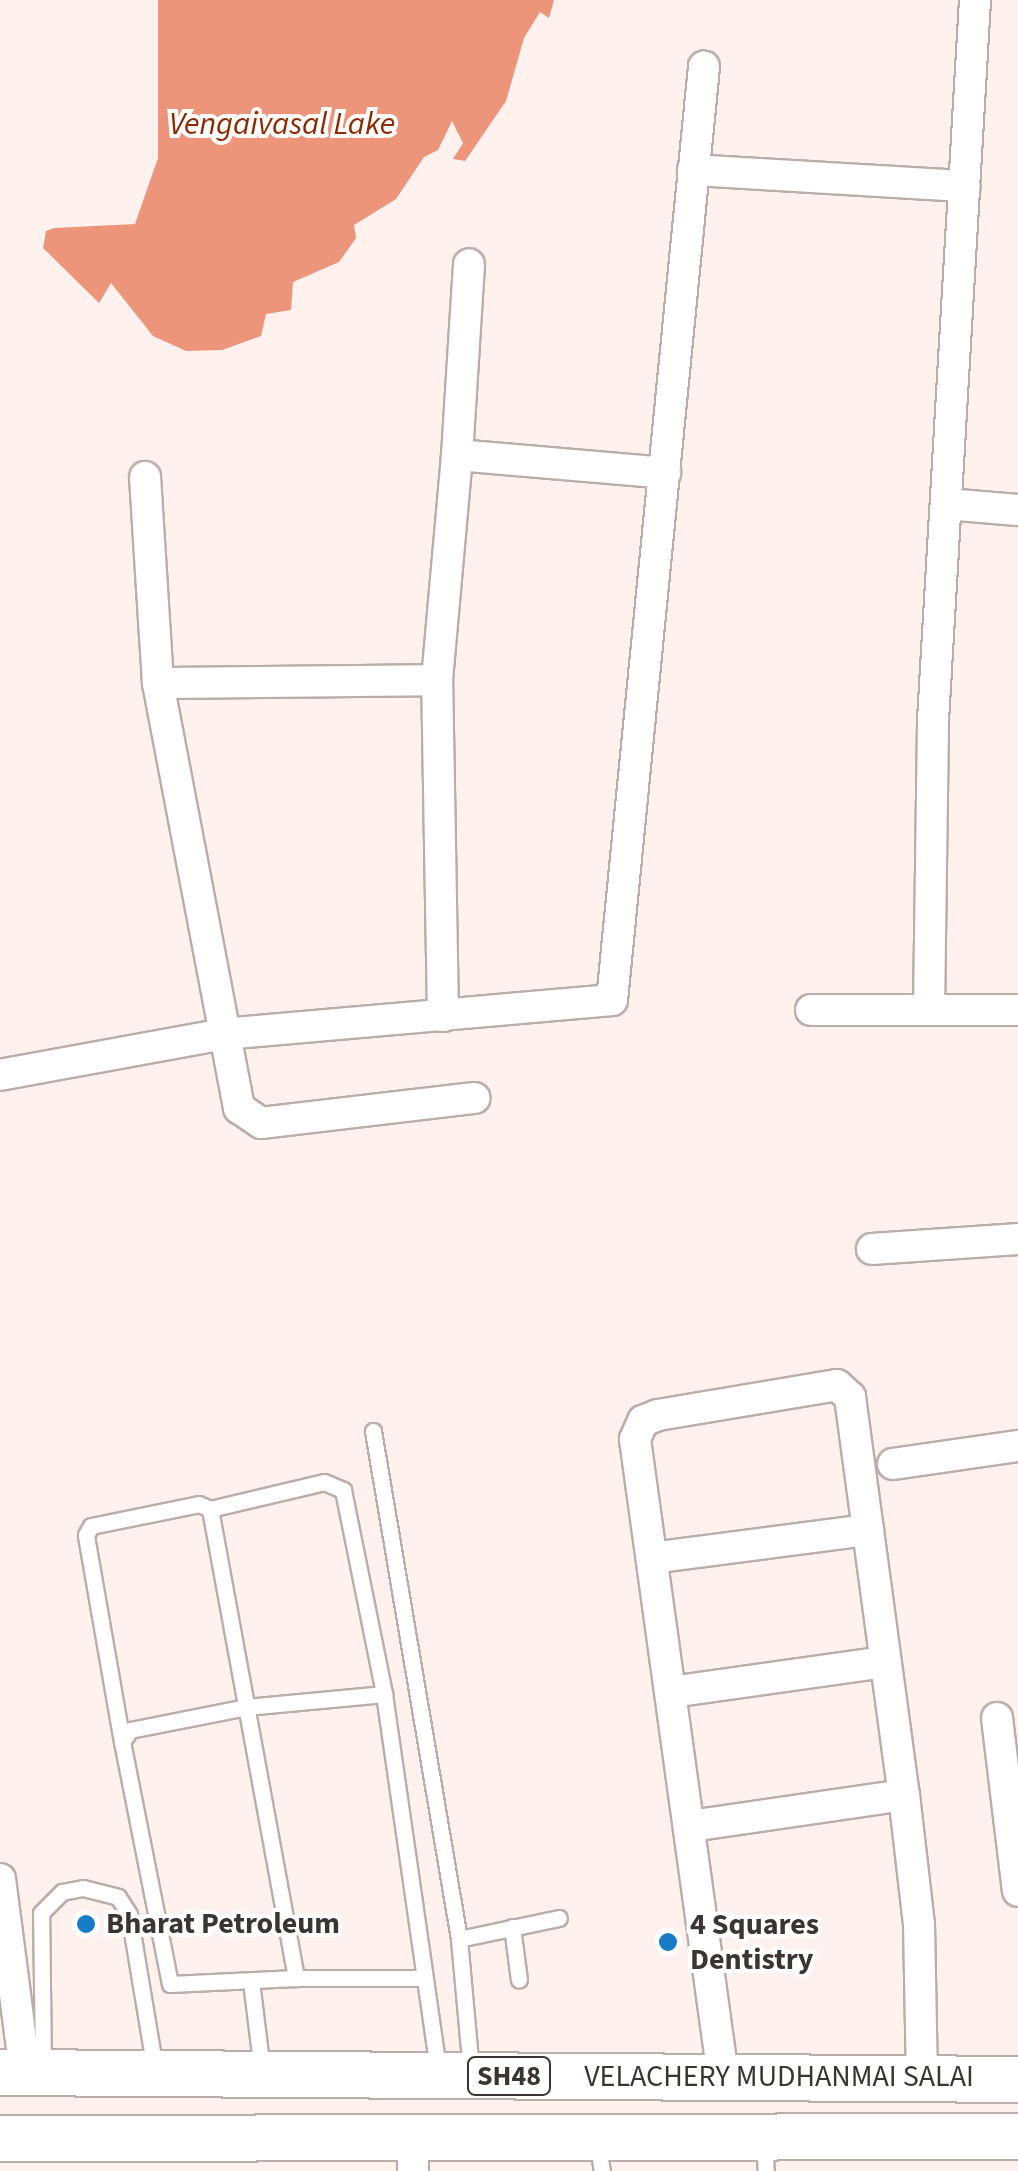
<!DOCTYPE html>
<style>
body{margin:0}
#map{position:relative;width:1018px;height:2171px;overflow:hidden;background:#fff1ed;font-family:"Source Sans 3",sans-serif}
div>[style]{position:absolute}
.water>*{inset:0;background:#ed957a}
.roads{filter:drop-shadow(2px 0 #bbaeaa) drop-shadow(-2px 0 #bbaeaa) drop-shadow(0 2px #bbaeaa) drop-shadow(0 -2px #bbaeaa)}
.lane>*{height:15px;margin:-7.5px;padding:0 7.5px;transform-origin:7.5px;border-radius:7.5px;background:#fff}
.street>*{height:30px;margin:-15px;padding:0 15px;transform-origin:15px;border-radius:15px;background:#fff}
.primary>*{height:45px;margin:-22.5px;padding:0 22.5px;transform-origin:22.5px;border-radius:22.5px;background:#fff}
.dots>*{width:28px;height:28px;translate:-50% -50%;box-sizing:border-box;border:5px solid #fff;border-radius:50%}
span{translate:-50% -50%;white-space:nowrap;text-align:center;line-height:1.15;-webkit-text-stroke:8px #fff;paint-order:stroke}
.shield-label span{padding:2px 8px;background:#fff;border:2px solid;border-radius:8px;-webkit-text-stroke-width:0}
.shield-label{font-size:28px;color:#3a3533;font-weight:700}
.poi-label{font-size:30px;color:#3a3533;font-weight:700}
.left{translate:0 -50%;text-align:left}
.street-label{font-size:30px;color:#3a3533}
.water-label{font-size:32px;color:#8f2a00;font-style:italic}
</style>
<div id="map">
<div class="water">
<div style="clip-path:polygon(158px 0,554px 0,549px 18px,540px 12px,524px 38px,506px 101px,465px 161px,453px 159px,463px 143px,452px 121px,438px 150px,424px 157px,396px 199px,354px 225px,356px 238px,339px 262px,293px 282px,291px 310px,266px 314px,261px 336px,222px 350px,186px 351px,153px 336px,111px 283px,99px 303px,43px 248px,46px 231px,54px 228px,135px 224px,158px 158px)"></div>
</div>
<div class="roads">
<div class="lane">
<div style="left:373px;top:1431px;width:515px;rotate:80.39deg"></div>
<div style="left:459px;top:1939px;width:102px;rotate:-11.9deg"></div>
<div style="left:210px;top:1509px;width:117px;rotate:-13.3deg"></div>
<div style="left:324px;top:1482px;width:21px;rotate:23deg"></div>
<div style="left:343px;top:1490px;width:208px;rotate:78.6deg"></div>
<div style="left:384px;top:1694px;width:380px;rotate:81.8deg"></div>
<div style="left:122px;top:1742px;width:210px;rotate:-99.9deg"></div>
<div style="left:86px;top:1535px;width:10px;rotate:-61deg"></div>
<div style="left:91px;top:1526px;width:110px;rotate:-11.5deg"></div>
<div style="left:199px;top:1504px;width:12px;rotate:24deg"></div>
<div style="left:210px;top:1509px;width:477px;rotate:79.6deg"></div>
<div style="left:296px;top:1978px;width:126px"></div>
<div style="left:512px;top:1927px;width:53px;rotate:82.5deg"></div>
<div style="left:459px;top:1939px;width:132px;rotate:84.8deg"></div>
<div style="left:296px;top:1978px;width:126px;rotate:177.3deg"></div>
<div style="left:170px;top:1984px;width:247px;rotate:-101.2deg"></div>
<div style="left:122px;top:1742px;width:14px;rotate:-56deg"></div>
<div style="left:130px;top:1730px;width:118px;rotate:-11.2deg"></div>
<div style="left:246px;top:1707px;width:139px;rotate:-5.4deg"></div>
<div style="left:251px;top:1981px;width:91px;rotate:83deg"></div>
<div style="left:43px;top:2067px;width:154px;rotate:-90.7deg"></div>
<div style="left:41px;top:1913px;width:30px;rotate:-45deg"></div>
<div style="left:62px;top:1892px;width:21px;rotate:-11deg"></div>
<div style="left:83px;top:1888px;width:36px;rotate:14deg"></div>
<div style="left:118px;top:1897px;width:20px;rotate:57deg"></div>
<div style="left:129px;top:1914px;width:157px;rotate:80.5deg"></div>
<div style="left:764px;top:2138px;width:33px;rotate:87deg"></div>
<div style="left:597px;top:2140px;width:31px;rotate:81deg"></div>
</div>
<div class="street">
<div style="left:693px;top:170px;width:272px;rotate:3.4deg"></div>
<div style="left:457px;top:455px;width:191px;rotate:-86.4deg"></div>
<div style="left:145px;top:477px;width:206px;rotate:86.4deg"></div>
<div style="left:158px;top:683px;width:433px;rotate:79.2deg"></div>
<div style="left:239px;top:1108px;width:27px;rotate:34deg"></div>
<div style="left:261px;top:1123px;width:215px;rotate:-6.7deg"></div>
<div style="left:946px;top:504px;width:72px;rotate:4.8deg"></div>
<div style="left:158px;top:683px;width:279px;rotate:-0.6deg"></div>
<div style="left:811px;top:1010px;width:207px"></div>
<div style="left:929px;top:1010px;width:290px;rotate:-89.2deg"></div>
<div style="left:933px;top:720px;width:721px;rotate:-86.66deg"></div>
<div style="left:443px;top:1016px;width:336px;rotate:-91deg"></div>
<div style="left:437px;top:680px;width:226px;rotate:-84.9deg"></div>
<div style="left:457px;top:455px;width:209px;rotate:4.9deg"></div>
<div style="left:0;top:1075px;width:228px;rotate:-10.4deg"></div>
<div style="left:224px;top:1034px;width:389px;rotate:-5deg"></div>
<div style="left:612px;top:1000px;width:938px;rotate:-84.37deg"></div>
<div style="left:872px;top:1249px;width:146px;rotate:-3.9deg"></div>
<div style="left:893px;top:1464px;width:126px;rotate:-8.2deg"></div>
<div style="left:652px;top:1558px;width:218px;rotate:-7.4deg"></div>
<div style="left:671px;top:1692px;width:216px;rotate:-8deg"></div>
<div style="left:997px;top:1718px;width:174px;rotate:83.1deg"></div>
<div style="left:691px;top:1826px;width:215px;rotate:-8.3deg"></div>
<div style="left:0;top:1879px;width:194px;rotate:82.6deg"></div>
<div style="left:723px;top:2076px;width:643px;rotate:-97.87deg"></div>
<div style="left:635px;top:1439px;width:20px;rotate:-66deg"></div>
<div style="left:643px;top:1421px;width:16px;rotate:-22deg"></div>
<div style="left:658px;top:1415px;width:181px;rotate:-9.5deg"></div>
<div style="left:837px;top:1385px;width:18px;rotate:43deg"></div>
<div style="left:850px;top:1397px;width:402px;rotate:82.3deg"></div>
<div style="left:904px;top:1795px;width:130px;rotate:83.4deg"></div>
<div style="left:919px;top:1924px;width:154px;rotate:88.9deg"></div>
<div style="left:413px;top:2171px;width:36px;rotate:-90deg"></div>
</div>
<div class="primary">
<div style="left:0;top:2072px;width:1018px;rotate:0.39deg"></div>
<div style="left:0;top:2138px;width:1018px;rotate:-0.11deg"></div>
</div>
</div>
<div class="dots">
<div style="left:86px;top:1924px;background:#177bc6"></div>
<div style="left:668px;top:1942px;background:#177bc6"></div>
</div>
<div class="shield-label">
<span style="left:509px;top:2076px">SH48</span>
</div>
<div class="poi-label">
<span class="left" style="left:106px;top:1924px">Bharat Petroleum</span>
<span class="left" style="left:690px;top:1942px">4 Squares<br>Dentistry</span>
</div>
<div class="street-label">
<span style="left:779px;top:2077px">VELACHERY MUDHANMAI SALAI</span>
</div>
<div class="water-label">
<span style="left:282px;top:124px">Vengaivasal Lake</span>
</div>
</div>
